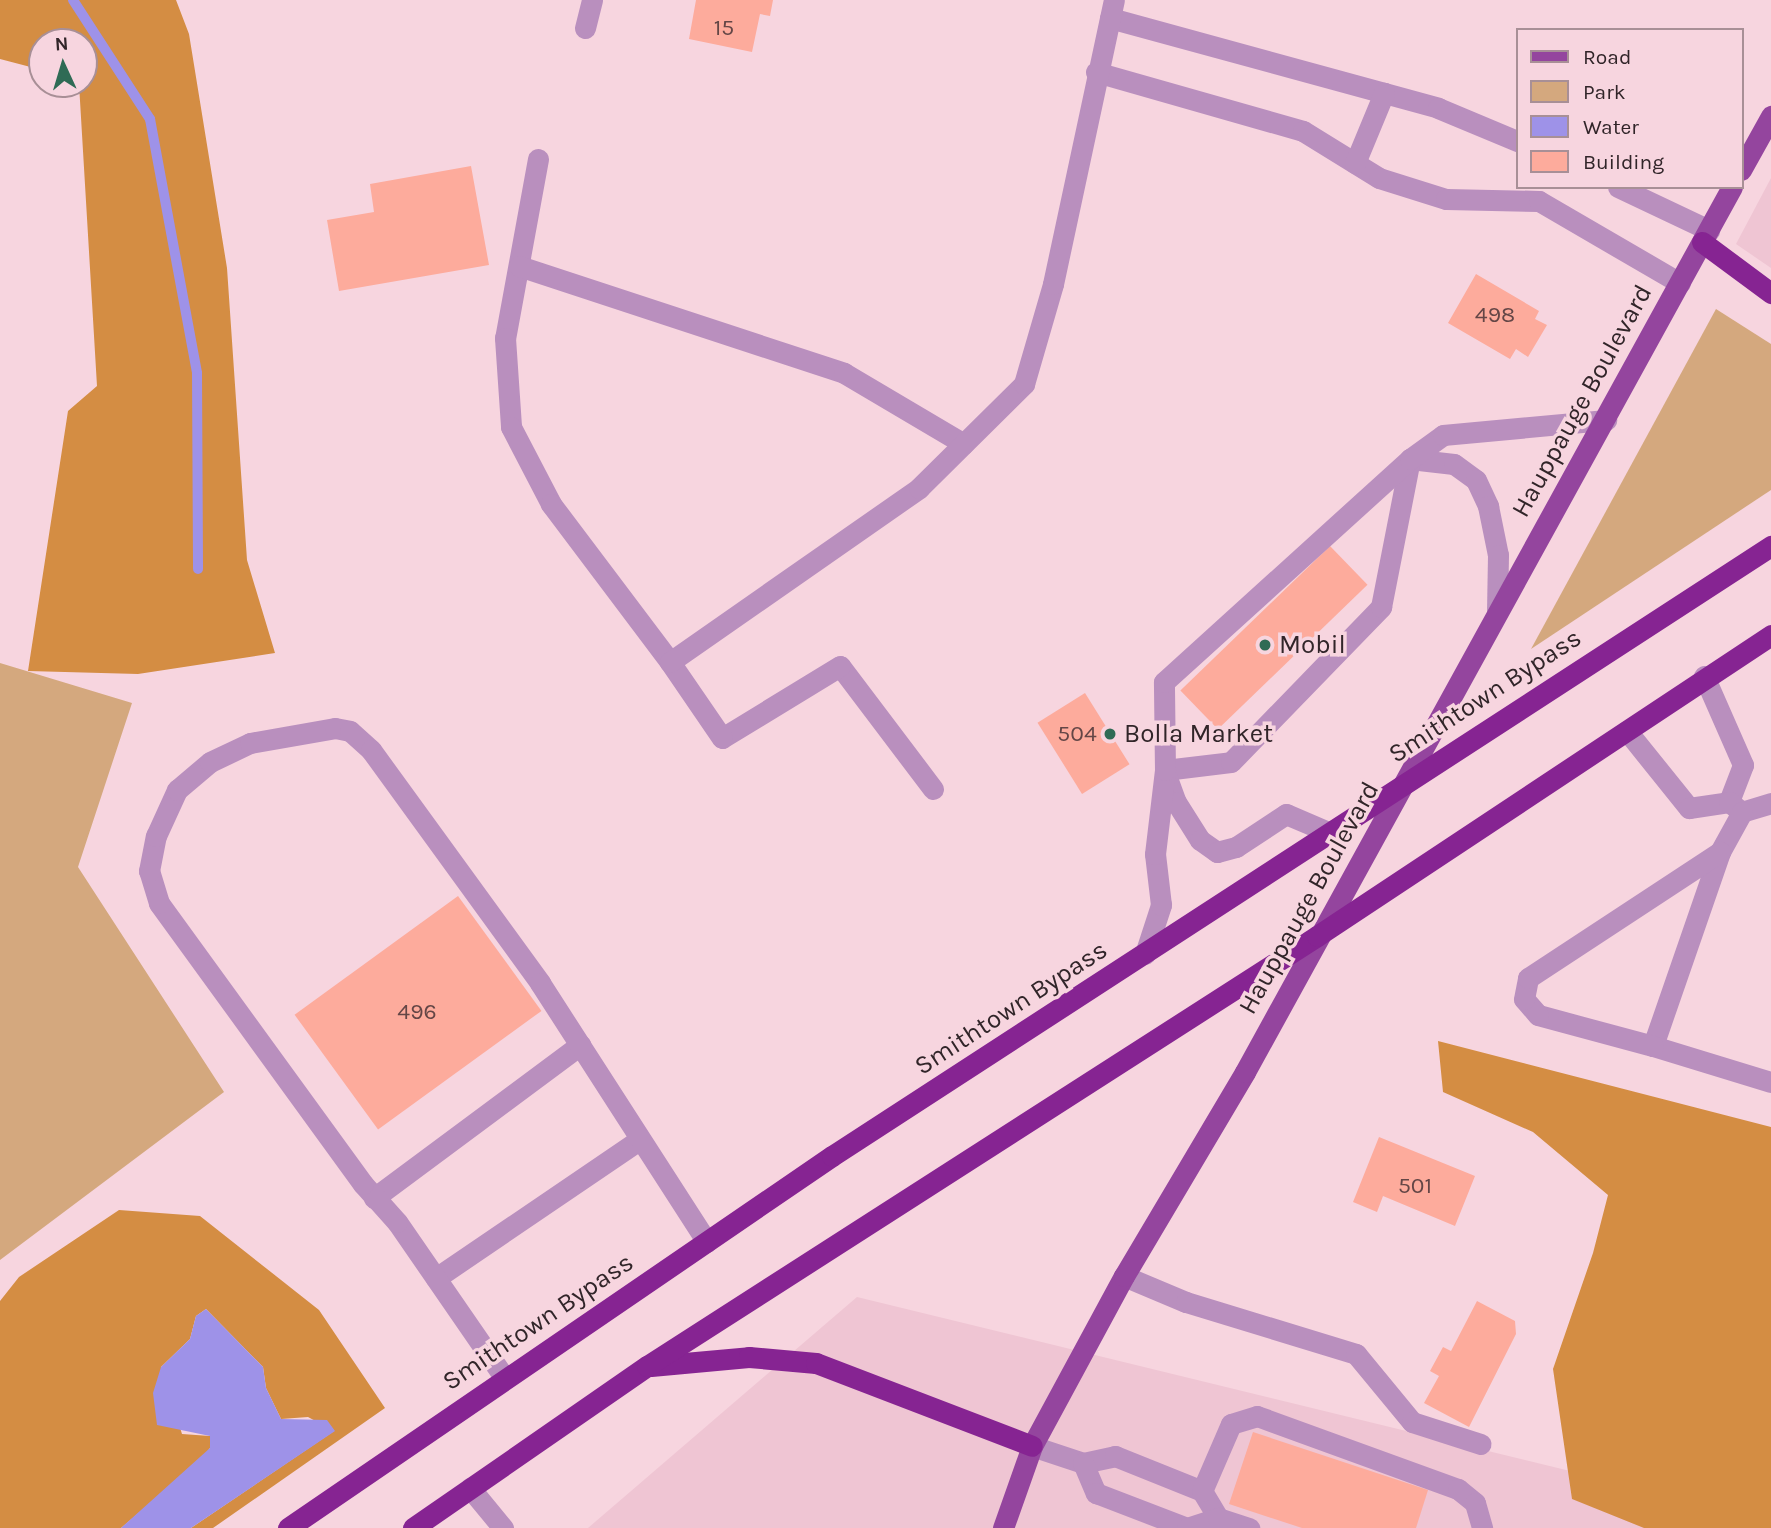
<!DOCTYPE html>
<style>
body{margin:0}
#map{position:relative;width:1771px;height:1528px;overflow:hidden;background:#f7d5df;font-family:Karla,sans-serif}
div>[style]{position:absolute}
.built>*{inset:0;background:#efc5d3}
.green>*{inset:0;background:#d4a87e}
.forest>*{inset:0;background:#d48d43}
.water>*{inset:0;background:#9e92e8}
.stream>*{height:10px;margin:-5px;padding:0 5px;transform-origin:5px;border-radius:5px;background:#9e92e8}
.building>*{inset:0;background:#fdab9c;transform-origin:0 0}
.minor>*{height:21px;margin:-10.5px;padding:0 10.5px;transform-origin:10.5px;border-radius:10.5px;background:#b98fbe}
.major>*{height:21px;margin:-10.5px;padding:0 10.5px;transform-origin:10.5px;border-radius:10.5px;background:#94459e}
.highway>*{height:21px;margin:-10.5px;padding:0 10.5px;transform-origin:10.5px;border-radius:10.5px;background:#862492}
.dots>*{width:19px;height:19px;translate:-50% -50%;box-sizing:border-box;border:4px solid #f7d5df;border-radius:50%}
span{translate:-50% -50%;white-space:nowrap;text-align:center;line-height:1.15;-webkit-text-stroke:7px #f7d5df;paint-order:stroke}
.number-label{font-size:23px;color:#644646}
.number-label span{-webkit-text-stroke-width:0}
.street-label{font-size:26px;color:#312529}
.poi-label{font-size:26px;color:#312529}
.left{translate:0 -50%;text-align:left}
.legend{position:absolute;left:1516px;top:28px;width:228px;height:161px;box-sizing:border-box;background:#f7d5df;border:2px solid #a88f96;margin:0;padding:9px 12px;list-style:none;font-size:21px;color:#312529}
.legend li{display:flex;align-items:center;gap:14px;height:35px}
.legend b{width:35px;border:2px solid #a88f96}
.north{position:absolute;left:28px;top:28px;width:70px;height:70px;box-sizing:border-box;background:#f7d5df;border:2px solid #a88f96;border-radius:50%;rotate:356deg;font-size:19px;font-weight:700;line-height:28px;text-align:center;color:#312529}
.north::after{content:'';display:block;margin:auto;width:24px;height:32px;background:#2f6b55;clip-path:polygon(50% 0,100% 100%,50% 72%,0 100%)}
</style>
<div id="map">
<div class="built">
<div style="clip-path:polygon(1771px 178px,1771px 268px,1736px 244px)"></div>
<div style="clip-path:polygon(857px 1297px,1771px 1520px,1771px 1528px,588px 1528px)"></div>
</div>
<div class="green">
<div style="clip-path:polygon(1716px 309px,1771px 344px,1771px 490px,1531px 649px)"></div>
<div style="clip-path:polygon(0 663px,132px 703px,78px 867px,224px 1092px,0 1260px)"></div>
</div>
<div class="forest">
<div style="clip-path:polygon(0 0,176px 0,189px 34px,227px 268px,247px 560px,275px 653px,138px 674px,28px 671px,68px 411px,97px 386px,79px 84px,84px 84px,84px 42px,42px 42px,42px 70px,0 59px)"></div>
<div style="clip-path:polygon(1438px 1041px,1771px 1127px,1771px 1528px,1644px 1528px,1572px 1499px,1553px 1369px,1593px 1253px,1608px 1195px,1533px 1132px,1443px 1092px)"></div>
<div style="clip-path:polygon(119px 1210px,200px 1216px,319px 1310px,385px 1408px,213px 1528px,191px 1528px,334px 1431px,308px 1417px,281px 1419px,266px 1388px,263px 1367px,206px 1309px,196px 1316px,190px 1339px,161px 1367px,182px 1434px,210px 1436px,210px 1448px,202px 1459px,121px 1528px,0 1528px,0 1301px,19px 1277px)"></div>
</div>
<div class="water">
<div style="clip-path:polygon(206px 1309px,263px 1367px,266px 1388px,281px 1419px,327px 1420px,335px 1431px,191px 1528px,121px 1528px,210px 1448px,210px 1436px,157px 1425px,153px 1393px,161px 1367px,190px 1339px,196px 1316px)"></div>
</div>
<div class="stream">
<div style="left:73px;top:0;width:142px;rotate:57.1deg"></div>
<div style="left:150px;top:119px;width:258px;rotate:79.5deg"></div>
<div style="left:197px;top:373px;width:196px;rotate:89.7deg"></div>
</div>
<div class="building">
<div style="clip-path:polygon(696px 0,773px 0,770px 16px,760px 14px,752px 52px,689px 39px)"></div>
<div style="clip-path:polygon(471px 166px,489px 265px,339px 291px,327px 220px,374px 212px,370px 184px)"></div>
<div style="clip-path:polygon(1476px 274px,1539px 311px,1535px 319px,1547px 325px,1528px 357px,1516px 349px,1510px 359px,1448px 323px)"></div>
<div style="left:1330px;top:546px;width:54px;height:208px;rotate:46deg"></div>
<div style="left:1085px;top:693px;width:84px;height:56px;rotate:58deg"></div>
<div style="left:458px;top:896px;width:142px;height:202px;rotate:54deg"></div>
<div style="clip-path:polygon(1379px 1137px,1475px 1176px,1455px 1226px,1383px 1196px,1377px 1212px,1353px 1202px)"></div>
<div style="clip-path:polygon(1477px 1301px,1515px 1321px,1516px 1334px,1469px 1427px,1424px 1403px,1439px 1376px,1430px 1371px,1443px 1347px,1451px 1351px)"></div>
<div style="clip-path:polygon(1253px 1432px,1428px 1490px,1416px 1528px,1302px 1528px,1229px 1504px)"></div>
</div>
<div class="minor">
<div style="left:1110px;top:18px;width:340px;rotate:15.3deg"></div>
<div style="left:1438px;top:108px;width:86px;rotate:22.7deg"></div>
<div style="left:585px;top:28px;width:29px;rotate:-76deg"></div>
<div style="left:1096px;top:72px;width:215px;rotate:15.9deg"></div>
<div style="left:1303px;top:131px;width:89px;rotate:31.7deg"></div>
<div style="left:1379px;top:178px;width:70px;rotate:17.4deg"></div>
<div style="left:1446px;top:199px;width:93px;rotate:1.2deg"></div>
<div style="left:1539px;top:201px;width:163px;rotate:30.2deg"></div>
<div style="left:538px;top:159px;width:182px;rotate:100.4deg"></div>
<div style="left:505px;top:338px;width:89px;rotate:86.1deg"></div>
<div style="left:511px;top:427px;width:87px;rotate:62.5deg"></div>
<div style="left:551px;top:504px;width:198px;rotate:53deg"></div>
<div style="left:1355px;top:163px;width:76px;rotate:-67.5deg"></div>
<div style="left:1618px;top:187px;width:101px;rotate:25.3deg"></div>
<div style="left:519px;top:266px;width:342px;rotate:18.2deg"></div>
<div style="left:844px;top:373px;width:139px;rotate:30.6deg"></div>
<div style="left:1410px;top:459px;width:44px;rotate:6.5deg"></div>
<div style="left:1454px;top:464px;width:27px;rotate:36deg"></div>
<div style="left:1476px;top:480px;width:29px;rotate:65deg"></div>
<div style="left:1488px;top:506px;width:50px;rotate:78.5deg"></div>
<div style="left:1498px;top:555px;width:55px;rotate:91deg"></div>
<div style="left:1704px;top:676px;width:97px;rotate:66.3deg"></div>
<div style="left:1743px;top:765px;width:40px;rotate:111deg"></div>
<div style="left:1627px;top:731px;width:99px;rotate:51.2deg"></div>
<div style="left:1689px;top:808px;width:40px;rotate:-8.5deg"></div>
<div style="left:1729px;top:802px;width:16px;rotate:38deg"></div>
<div style="left:1165px;top:770px;width:66px;rotate:-6.9deg"></div>
<div style="left:1231px;top:762px;width:216px;rotate:-45.9deg"></div>
<div style="left:1381px;top:607px;width:151px;rotate:-78.9deg"></div>
<div style="left:1166px;top:775px;width:29px;rotate:70deg"></div>
<div style="left:1176px;top:802px;width:45px;rotate:57.7deg"></div>
<div style="left:1200px;top:840px;width:21px;rotate:35deg"></div>
<div style="left:1217px;top:852px;width:20px;rotate:-15deg"></div>
<div style="left:1236px;top:847px;width:60px;rotate:-33.4deg"></div>
<div style="left:1286px;top:814px;width:43px;rotate:23deg"></div>
<div style="left:933px;top:789px;width:154px;rotate:-127.1deg"></div>
<div style="left:840px;top:666px;width:138px;rotate:148.6deg"></div>
<div style="left:722px;top:738px;width:92px;rotate:-124.4deg"></div>
<div style="left:670px;top:662px;width:304px;rotate:-34.9deg"></div>
<div style="left:919px;top:488px;width:148px;rotate:-44.7deg"></div>
<div style="left:1024px;top:384px;width:104px;rotate:-73.8deg"></div>
<div style="left:1053px;top:284px;width:290px;rotate:-77.9deg"></div>
<div style="left:1771px;top:803px;width:30px;rotate:163deg"></div>
<div style="left:1742px;top:812px;width:46px;rotate:118.8deg"></div>
<div style="left:1720px;top:852px;width:205px;rotate:109.1deg"></div>
<div style="left:1653px;top:1046px;width:123px;rotate:17deg"></div>
<div style="left:1145px;top:954px;width:52px;rotate:-71.9deg"></div>
<div style="left:1161px;top:905px;width:51px;rotate:-96.7deg"></div>
<div style="left:1155px;top:854px;width:85px;rotate:-83.2deg"></div>
<div style="left:1165px;top:770px;width:88px;rotate:-90.7deg"></div>
<div style="left:1164px;top:682px;width:332px;rotate:-42.2deg"></div>
<div style="left:1410px;top:459px;width:41px;rotate:-36deg"></div>
<div style="left:1443px;top:435px;width:164px;rotate:-5.3deg"></div>
<div style="left:1653px;top:1046px;width:119px;rotate:-164.9deg"></div>
<div style="left:1538px;top:1015px;width:21px;rotate:-131deg"></div>
<div style="left:1524px;top:999px;width:21px;rotate:-79deg"></div>
<div style="left:1528px;top:978px;width:230px;rotate:-33.3deg"></div>
<div style="left:374px;top:1198px;width:257px;rotate:-36.6deg"></div>
<div style="left:1124px;top:1276px;width:67px;rotate:22.8deg"></div>
<div style="left:1186px;top:1302px;width:178px;rotate:17deg"></div>
<div style="left:1356px;top:1354px;width:88px;rotate:50.5deg"></div>
<div style="left:1412px;top:1422px;width:72px;rotate:17.7deg"></div>
<div style="left:436px;top:1278px;width:245px;rotate:-34.2deg"></div>
<div style="left:504px;top:1377px;width:188px;rotate:-124.6deg"></div>
<div style="left:397px;top:1222px;width:51px;rotate:-131.8deg"></div>
<div style="left:363px;top:1184px;width:347px;rotate:-126deg"></div>
<div style="left:159px;top:903px;width:34px;rotate:-107deg"></div>
<div style="left:149px;top:871px;width:36px;rotate:-79deg"></div>
<div style="left:156px;top:836px;width:51px;rotate:-65.5deg"></div>
<div style="left:177px;top:790px;width:43px;rotate:-40.3deg"></div>
<div style="left:210px;top:762px;width:44px;rotate:-25.4deg"></div>
<div style="left:250px;top:743px;width:86px;rotate:-10deg"></div>
<div style="left:335px;top:728px;width:15px;rotate:11deg"></div>
<div style="left:350px;top:731px;width:28px;rotate:42deg"></div>
<div style="left:371px;top:750px;width:288px;rotate:54deg"></div>
<div style="left:540px;top:983px;width:308px;rotate:57.2deg"></div>
<div style="left:1032px;top:1446px;width:54px;rotate:18.4deg"></div>
<div style="left:1083px;top:1463px;width:33px;rotate:-12deg"></div>
<div style="left:1115px;top:1456px;width:94px;rotate:21.9deg"></div>
<div style="left:1202px;top:1491px;width:31px;rotate:59deg"></div>
<div style="left:1083px;top:1463px;width:33px;rotate:67deg"></div>
<div style="left:1096px;top:1493px;width:97px;rotate:21deg"></div>
<div style="left:1187px;top:1528px;width:33px;rotate:-18deg"></div>
<div style="left:1218px;top:1518px;width:33px;rotate:18deg"></div>
<div style="left:470px;top:1488px;width:52px;rotate:50.5deg"></div>
<div style="left:1202px;top:1491px;width:73px;rotate:-66.6deg"></div>
<div style="left:1231px;top:1424px;width:27px;rotate:-17deg"></div>
<div style="left:1257px;top:1416px;width:214px;rotate:20deg"></div>
<div style="left:1458px;top:1489px;width:22px;rotate:39deg"></div>
<div style="left:1475px;top:1503px;width:26px;rotate:74deg"></div>
</div>
<div class="major">
<div style="left:1741px;top:170px;width:62px;rotate:-60.9deg"></div>
<div style="left:1003px;top:1528px;width:87px;rotate:-70.5deg"></div>
<div style="left:1032px;top:1446px;width:193px;rotate:-61.6deg"></div>
<div style="left:1124px;top:1276px;width:237px;rotate:-59.3deg"></div>
<div style="left:1245px;top:1072px;width:1010px;rotate:-61.18deg"></div>
</div>
<div class="highway">
<div style="left:1702px;top:242px;width:86px;rotate:36.5deg"></div>
<div style="left:651px;top:1366px;width:98px;rotate:-5.2deg"></div>
<div style="left:749px;top:1357px;width:67px;rotate:5.1deg"></div>
<div style="left:816px;top:1363px;width:231px;rotate:21deg"></div>
<div style="left:288px;top:1528px;width:659px;rotate:-34.37deg"></div>
<div style="left:832px;top:1156px;width:1120px;rotate:-33.01deg"></div>
<div style="left:413px;top:1528px;width:285px;rotate:-34.7deg"></div>
<div style="left:647px;top:1366px;width:796px;rotate:-32.69deg"></div>
<div style="left:1317px;top:936px;width:545px;rotate:-33.54deg"></div>
</div>
<div class="dots">
<div style="left:1265px;top:645px;background:#2f6b55"></div>
<div style="left:1110px;top:734px;background:#2f6b55"></div>
</div>
<div class="number-label">
<span style="left:724px;top:28px">15</span>
<span style="left:1495px;top:315px">498</span>
<span style="left:1077px;top:734px">504</span>
<span style="left:417px;top:1012px">496</span>
<span style="left:1415px;top:1186px">501</span>
</div>
<div class="street-label">
<span style="left:1582px;top:401px;rotate:-61deg">Hauppauge Boulevard</span>
<span style="left:1485px;top:696px;rotate:-33deg">Smithtown Bypass</span>
<span style="left:1309px;top:898px;rotate:-61deg">Hauppauge Boulevard</span>
<span style="left:1011px;top:1008px;rotate:-33deg">Smithtown Bypass</span>
<span style="left:538px;top:1322px;rotate:-34deg">Smithtown Bypass</span>
</div>
<div class="poi-label">
<span class="left" style="left:1279px;top:645px">Mobil</span>
<span class="left" style="left:1124px;top:734px">Bolla Market</span>
</div>
<ul class="legend">
<li><b style="height:9px;background:#94459e"></b>Road</li>
<li><b style="height:19px;background:#d4a87e"></b>Park</li>
<li><b style="height:19px;background:#9e92e8"></b>Water</li>
<li><b style="height:19px;background:#fdab9c"></b>Building</li>
</ul>
<div class="north">N</div>
</div>
